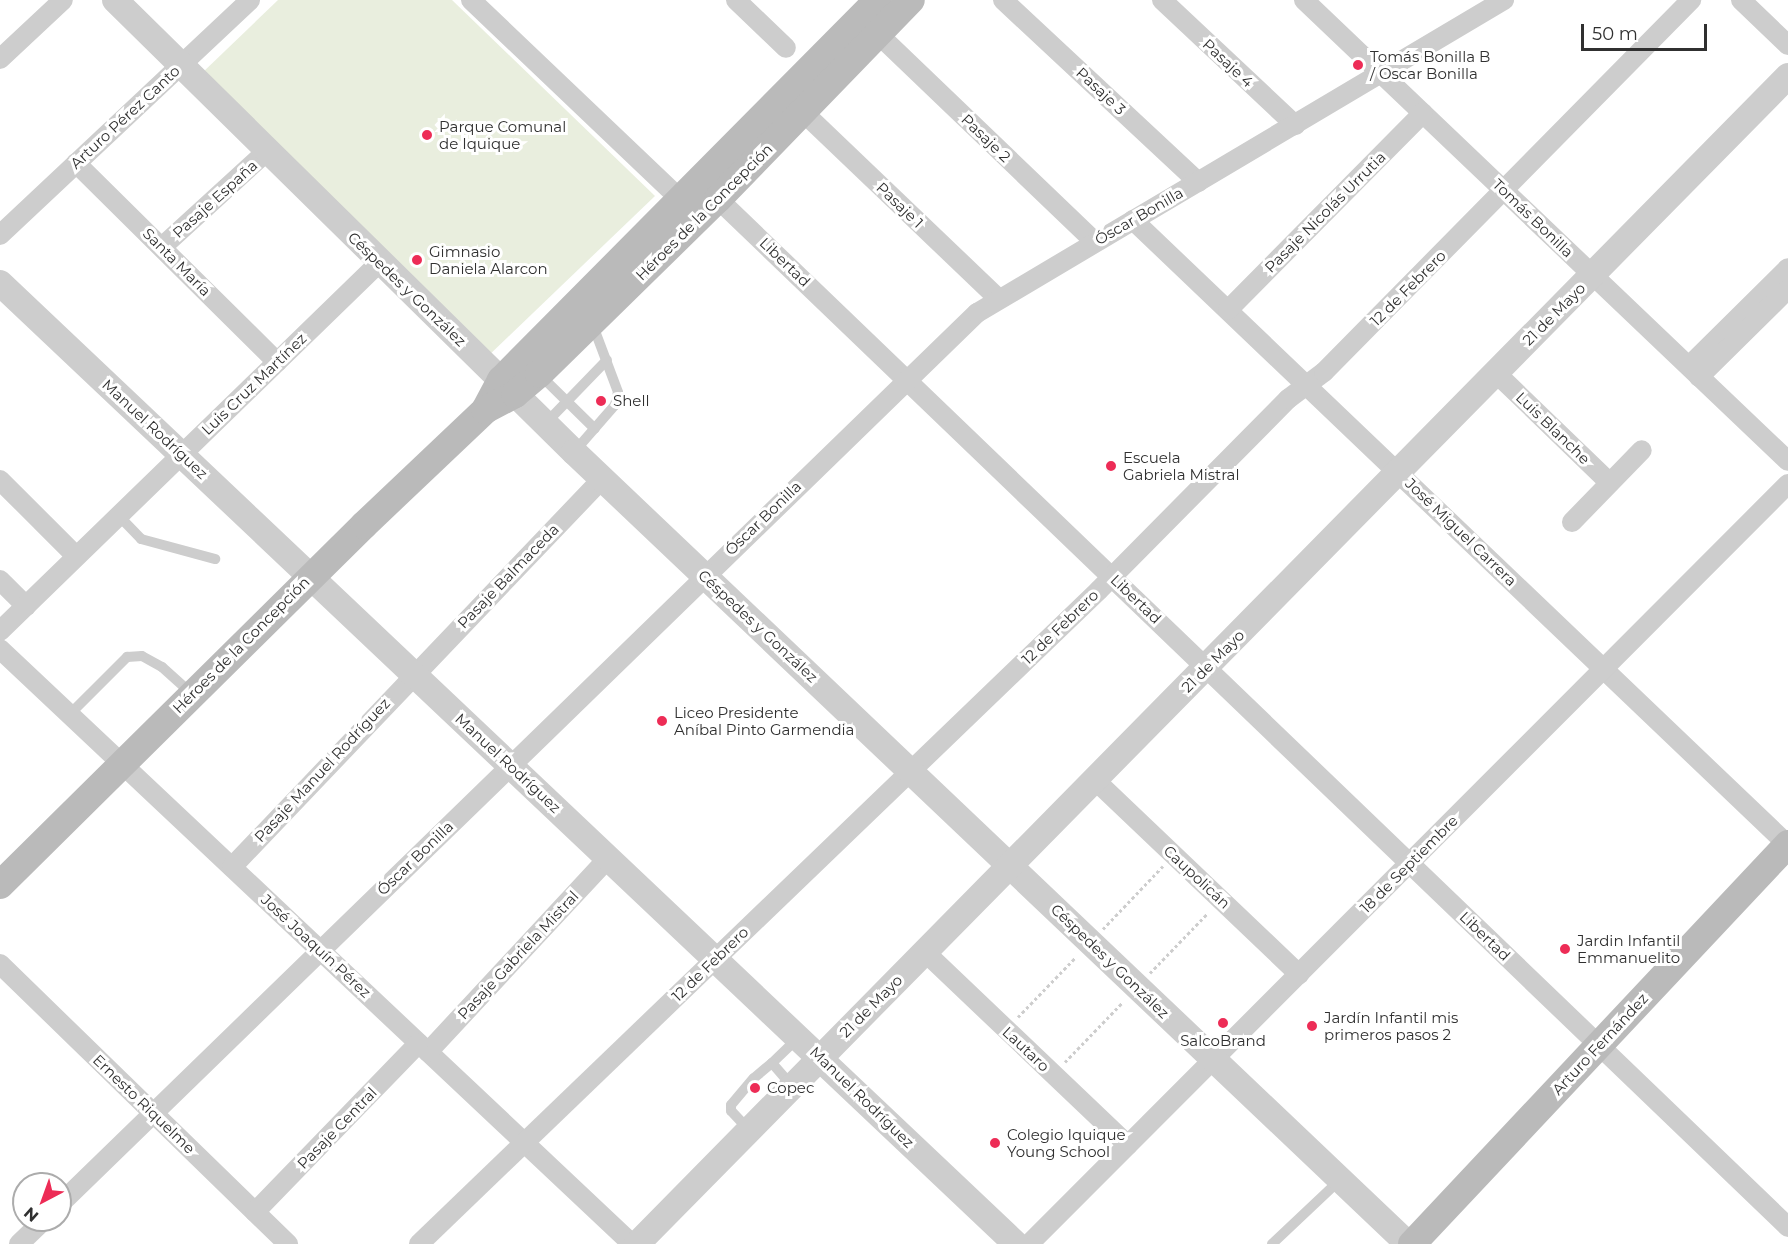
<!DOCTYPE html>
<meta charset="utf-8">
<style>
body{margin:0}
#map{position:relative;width:1788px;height:1244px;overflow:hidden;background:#fff;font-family:Montserrat,sans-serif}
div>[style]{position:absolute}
.green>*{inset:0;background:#e9eede}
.path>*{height:3px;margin-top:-1.5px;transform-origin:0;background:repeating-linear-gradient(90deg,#cdcdcd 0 3px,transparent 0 6px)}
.service>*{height:10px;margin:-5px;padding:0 5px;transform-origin:5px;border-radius:5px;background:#cdcdcd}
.minor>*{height:20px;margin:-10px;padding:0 10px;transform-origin:10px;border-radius:10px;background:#cdcdcd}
.tertiary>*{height:26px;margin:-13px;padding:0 13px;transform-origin:13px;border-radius:13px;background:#cdcdcd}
.secondary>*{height:28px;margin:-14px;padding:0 14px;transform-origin:14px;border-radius:14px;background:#bababa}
.dots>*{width:16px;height:16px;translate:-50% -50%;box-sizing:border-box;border:3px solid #fff;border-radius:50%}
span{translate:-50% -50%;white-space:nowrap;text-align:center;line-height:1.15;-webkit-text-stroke:6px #fff;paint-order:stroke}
.poi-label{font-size:15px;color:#303030}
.left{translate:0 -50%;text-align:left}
.street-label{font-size:15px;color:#303030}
.north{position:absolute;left:12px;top:1172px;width:60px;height:60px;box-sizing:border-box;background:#fff;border:2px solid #acacac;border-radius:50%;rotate:221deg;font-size:16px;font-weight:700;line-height:24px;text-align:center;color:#303030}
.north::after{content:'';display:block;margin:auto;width:21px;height:27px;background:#ed2c56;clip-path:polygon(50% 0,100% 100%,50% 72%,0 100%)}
.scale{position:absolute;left:1581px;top:24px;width:126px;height:27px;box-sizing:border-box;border:3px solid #303030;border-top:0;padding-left:8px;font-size:18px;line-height:21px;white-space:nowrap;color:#303030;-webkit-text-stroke:4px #fff;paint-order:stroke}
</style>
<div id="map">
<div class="green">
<div style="clip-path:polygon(278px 0,452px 0,655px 196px,485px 359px,201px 74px)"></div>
</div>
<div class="path">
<div style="left:1103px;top:929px;width:87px;rotate:-46.4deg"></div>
<div style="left:1150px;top:973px;width:83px;rotate:-46deg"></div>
<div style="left:1018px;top:1017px;width:83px;rotate:-46deg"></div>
<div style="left:1065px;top:1062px;width:83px;rotate:-46deg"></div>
</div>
<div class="service">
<div style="left:539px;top:374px;width:78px;rotate:44.5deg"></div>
<div style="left:545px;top:424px;width:89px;rotate:-45.9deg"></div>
<div style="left:574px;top:452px;width:62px;rotate:-48.9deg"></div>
<div style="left:615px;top:405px;width:13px;rotate:-77deg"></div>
<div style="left:618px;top:392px;width:74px;rotate:-110.6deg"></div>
<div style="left:119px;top:516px;width:32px;rotate:46deg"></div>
<div style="left:141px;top:539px;width:77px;rotate:15.1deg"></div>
<div style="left:70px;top:714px;width:81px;rotate:-45deg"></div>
<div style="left:127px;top:657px;width:15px;rotate:-4deg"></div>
<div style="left:142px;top:656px;width:23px;rotate:29deg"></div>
<div style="left:162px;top:667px;width:40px;rotate:42deg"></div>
<div style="left:772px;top:1063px;width:37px;rotate:-44deg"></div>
<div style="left:749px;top:1130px;width:26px;rotate:-133deg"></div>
<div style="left:731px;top:1111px;width:6px;rotate:-90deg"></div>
<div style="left:731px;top:1105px;width:35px;rotate:-50deg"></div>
<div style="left:754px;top:1078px;width:23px;rotate:-40deg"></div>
<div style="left:772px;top:1063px;width:30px;rotate:49deg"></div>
<div style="left:1272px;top:1244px;width:93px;rotate:-43.3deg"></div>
</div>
<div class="minor">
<div style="left:471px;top:0;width:289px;rotate:43.6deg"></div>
<div style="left:680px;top:199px;width:38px"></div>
<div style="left:718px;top:199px;width:1484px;rotate:43.85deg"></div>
<div style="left:736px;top:0;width:69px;rotate:43.8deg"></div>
<div style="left:1003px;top:0;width:267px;rotate:43deg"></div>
<div style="left:1162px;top:0;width:183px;rotate:43.2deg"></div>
<div style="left:1304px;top:0;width:668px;rotate:43.61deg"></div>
<div style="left:1741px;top:0;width:65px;rotate:43.8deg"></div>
<div style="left:877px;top:33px;width:302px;rotate:43.8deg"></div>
<div style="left:0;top:59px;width:86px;rotate:-43.1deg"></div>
<div style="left:802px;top:111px;width:271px;rotate:43.7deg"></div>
<div style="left:76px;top:163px;width:283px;rotate:44.7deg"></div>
<div style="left:1133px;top:220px;width:905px;rotate:43.66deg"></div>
<div style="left:0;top:235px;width:343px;rotate:-43.2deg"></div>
<div style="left:162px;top:247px;width:142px;rotate:-42.4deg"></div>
<div style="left:1228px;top:310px;width:277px;rotate:-45.3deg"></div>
<div style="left:1689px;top:366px;width:139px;rotate:-44.7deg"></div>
<div style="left:1496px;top:373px;width:158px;rotate:44deg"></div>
<div style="left:1699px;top:377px;width:125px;rotate:-44.7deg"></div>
<div style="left:0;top:480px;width:107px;rotate:45deg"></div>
<div style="left:1572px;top:522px;width:100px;rotate:-45.8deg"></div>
<div style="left:0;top:580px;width:37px;rotate:45deg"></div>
<div style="left:0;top:631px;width:528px;rotate:-44.16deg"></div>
<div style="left:0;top:649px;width:868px;rotate:43.27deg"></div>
<div style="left:1095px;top:780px;width:282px;rotate:43.6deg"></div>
<div style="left:232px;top:867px;width:536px;rotate:-46.36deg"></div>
<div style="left:925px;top:952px;width:280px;rotate:43.6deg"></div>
<div style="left:0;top:964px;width:402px;rotate:44.2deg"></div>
<div style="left:428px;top:1052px;width:265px;rotate:-47.1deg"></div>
<div style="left:60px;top:1204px;width:1279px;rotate:-44.18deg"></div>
<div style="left:977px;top:313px;width:613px;rotate:-30.71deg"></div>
<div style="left:255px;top:1212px;width:235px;rotate:-45.9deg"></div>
<div style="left:19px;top:1244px;width:35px;rotate:-44deg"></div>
<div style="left:419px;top:1244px;width:943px;rotate:-43.88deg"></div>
<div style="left:1099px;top:590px;width:269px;rotate:-45.3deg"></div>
<div style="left:1288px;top:399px;width:45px;rotate:-36.9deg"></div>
<div style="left:1324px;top:372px;width:523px;rotate:-45.39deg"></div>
<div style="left:1029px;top:1244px;width:1074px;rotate:-45.04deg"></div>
</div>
<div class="tertiary">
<div style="left:115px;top:0;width:644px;rotate:44.56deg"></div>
<div style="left:574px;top:452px;width:1150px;rotate:43.52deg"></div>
<div style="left:0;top:283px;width:1398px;rotate:43.41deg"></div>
<div style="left:637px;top:1244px;width:1640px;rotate:-45.42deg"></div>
</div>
<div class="secondary">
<div style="left:485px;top:410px;width:34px;rotate:-62deg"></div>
<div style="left:501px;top:380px;width:535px;rotate:-45.23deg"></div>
<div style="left:0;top:885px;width:512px;rotate:-44.68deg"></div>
<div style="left:364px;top:525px;width:167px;rotate:-43.5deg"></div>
<div style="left:485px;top:410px;width:34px;rotate:-28deg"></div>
<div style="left:515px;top:394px;width:31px;rotate:-40deg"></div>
<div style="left:539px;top:374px;width:250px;rotate:-44.4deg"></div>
<div style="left:718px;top:199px;width:277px;rotate:-45.9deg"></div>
<div style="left:1412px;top:1244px;width:549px;rotate:-46.77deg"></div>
</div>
<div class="dots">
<div style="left:1358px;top:65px;background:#ed2c56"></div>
<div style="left:427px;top:135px;background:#ed2c56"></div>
<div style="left:417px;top:260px;background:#ed2c56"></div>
<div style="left:601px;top:401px;background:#ed2c56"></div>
<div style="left:1111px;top:466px;background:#ed2c56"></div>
<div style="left:662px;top:721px;background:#ed2c56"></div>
<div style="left:1565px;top:949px;background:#ed2c56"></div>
<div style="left:1223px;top:1023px;background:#ed2c56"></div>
<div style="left:1312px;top:1026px;background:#ed2c56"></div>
<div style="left:755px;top:1088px;background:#ed2c56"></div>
<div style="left:995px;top:1143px;background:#ed2c56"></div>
</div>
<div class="poi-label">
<span class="left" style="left:1370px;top:65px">Tomás Bonilla B<br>/ Oscar Bonilla</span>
<span class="left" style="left:439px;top:135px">Parque Comunal<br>de Iquique</span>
<span class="left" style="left:429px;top:260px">Gimnasio<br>Daniela Alarcon</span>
<span class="left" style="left:613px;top:401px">Shell</span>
<span class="left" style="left:1123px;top:466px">Escuela<br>Gabriela Mistral</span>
<span class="left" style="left:674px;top:721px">Liceo Presidente<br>Aníbal Pinto Garmendia</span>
<span class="left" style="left:1577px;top:949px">Jardin Infantil<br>Emmanuelito</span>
<span class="left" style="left:1324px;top:1026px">Jardín Infantil mis<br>primeros pasos 2</span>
<span style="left:1223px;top:1041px">SalcoBrand</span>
<span class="left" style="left:767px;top:1088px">Copec</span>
<span class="left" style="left:1007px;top:1143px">Colegio Iquique<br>Young School</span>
</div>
<div class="street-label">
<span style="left:1228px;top:63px;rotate:43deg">Pasaje 4</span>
<span style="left:1101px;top:91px;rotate:43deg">Pasaje 3</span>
<span style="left:125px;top:117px;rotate:-43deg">Arturo Pérez Canto</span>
<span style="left:986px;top:138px;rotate:44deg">Pasaje 2</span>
<span style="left:215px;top:199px;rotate:-42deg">Pasaje España</span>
<span style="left:900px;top:205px;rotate:44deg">Pasaje 1</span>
<span style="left:704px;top:212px;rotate:-45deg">Héroes de la Concepción</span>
<span style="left:1325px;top:212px;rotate:-45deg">Pasaje Nicolás Urrutia</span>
<span style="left:1139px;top:216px;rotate:-30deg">Óscar Bonilla</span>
<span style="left:1533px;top:218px;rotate:44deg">Tomás Bonilla</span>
<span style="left:177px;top:262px;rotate:45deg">Santa María</span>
<span style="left:785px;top:262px;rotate:44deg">Libertad</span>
<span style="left:1408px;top:288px;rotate:-45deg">12 de Febrero</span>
<span style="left:407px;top:289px;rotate:44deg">Céspedes y González</span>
<span style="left:1554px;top:314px;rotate:-45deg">21 de Mayo</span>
<span style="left:254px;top:384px;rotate:-44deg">Luis Cruz Martínez</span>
<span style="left:1553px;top:428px;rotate:44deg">Luis Blanche</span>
<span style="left:155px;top:429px;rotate:43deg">Manuel Rodríguez</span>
<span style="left:763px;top:518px;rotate:-44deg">Óscar Bonilla</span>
<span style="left:1461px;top:532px;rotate:44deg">José Miguel Carrera</span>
<span style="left:508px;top:576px;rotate:-46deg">Pasaje Balmaceda</span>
<span style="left:1136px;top:599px;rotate:44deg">Libertad</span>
<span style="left:758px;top:626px;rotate:43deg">Céspedes y González</span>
<span style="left:1060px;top:627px;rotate:-44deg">12 de Febrero</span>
<span style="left:241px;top:645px;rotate:-45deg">Héroes de la Concepción</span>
<span style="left:1213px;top:661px;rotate:-45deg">21 de Mayo</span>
<span style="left:508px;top:763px;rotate:43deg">Manuel Rodríguez</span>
<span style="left:322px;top:770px;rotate:-47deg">Pasaje Manuel Rodríguez</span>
<span style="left:415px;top:858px;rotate:-44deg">Óscar Bonilla</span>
<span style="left:1409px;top:864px;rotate:-45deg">18 de Septiembre</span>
<span style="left:1197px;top:877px;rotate:43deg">Caupolicán</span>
<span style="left:1485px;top:936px;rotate:44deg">Libertad</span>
<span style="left:316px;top:946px;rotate:43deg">José Joaquín Pérez</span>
<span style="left:518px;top:955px;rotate:-47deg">Pasaje Gabriela Mistral</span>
<span style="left:1110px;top:961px;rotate:44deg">Céspedes y González</span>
<span style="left:710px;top:964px;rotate:-44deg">12 de Febrero</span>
<span style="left:871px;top:1006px;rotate:-45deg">21 de Mayo</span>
<span style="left:1600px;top:1044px;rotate:-47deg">Arturo Fernández</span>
<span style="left:1026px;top:1049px;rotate:43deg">Lautaro</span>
<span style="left:862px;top:1097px;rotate:44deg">Manuel Rodríguez</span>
<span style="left:144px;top:1104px;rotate:44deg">Ernesto Riquelme</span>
<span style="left:337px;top:1128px;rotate:-46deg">Pasaje Central</span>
</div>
<div class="north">N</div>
<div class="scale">50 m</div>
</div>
